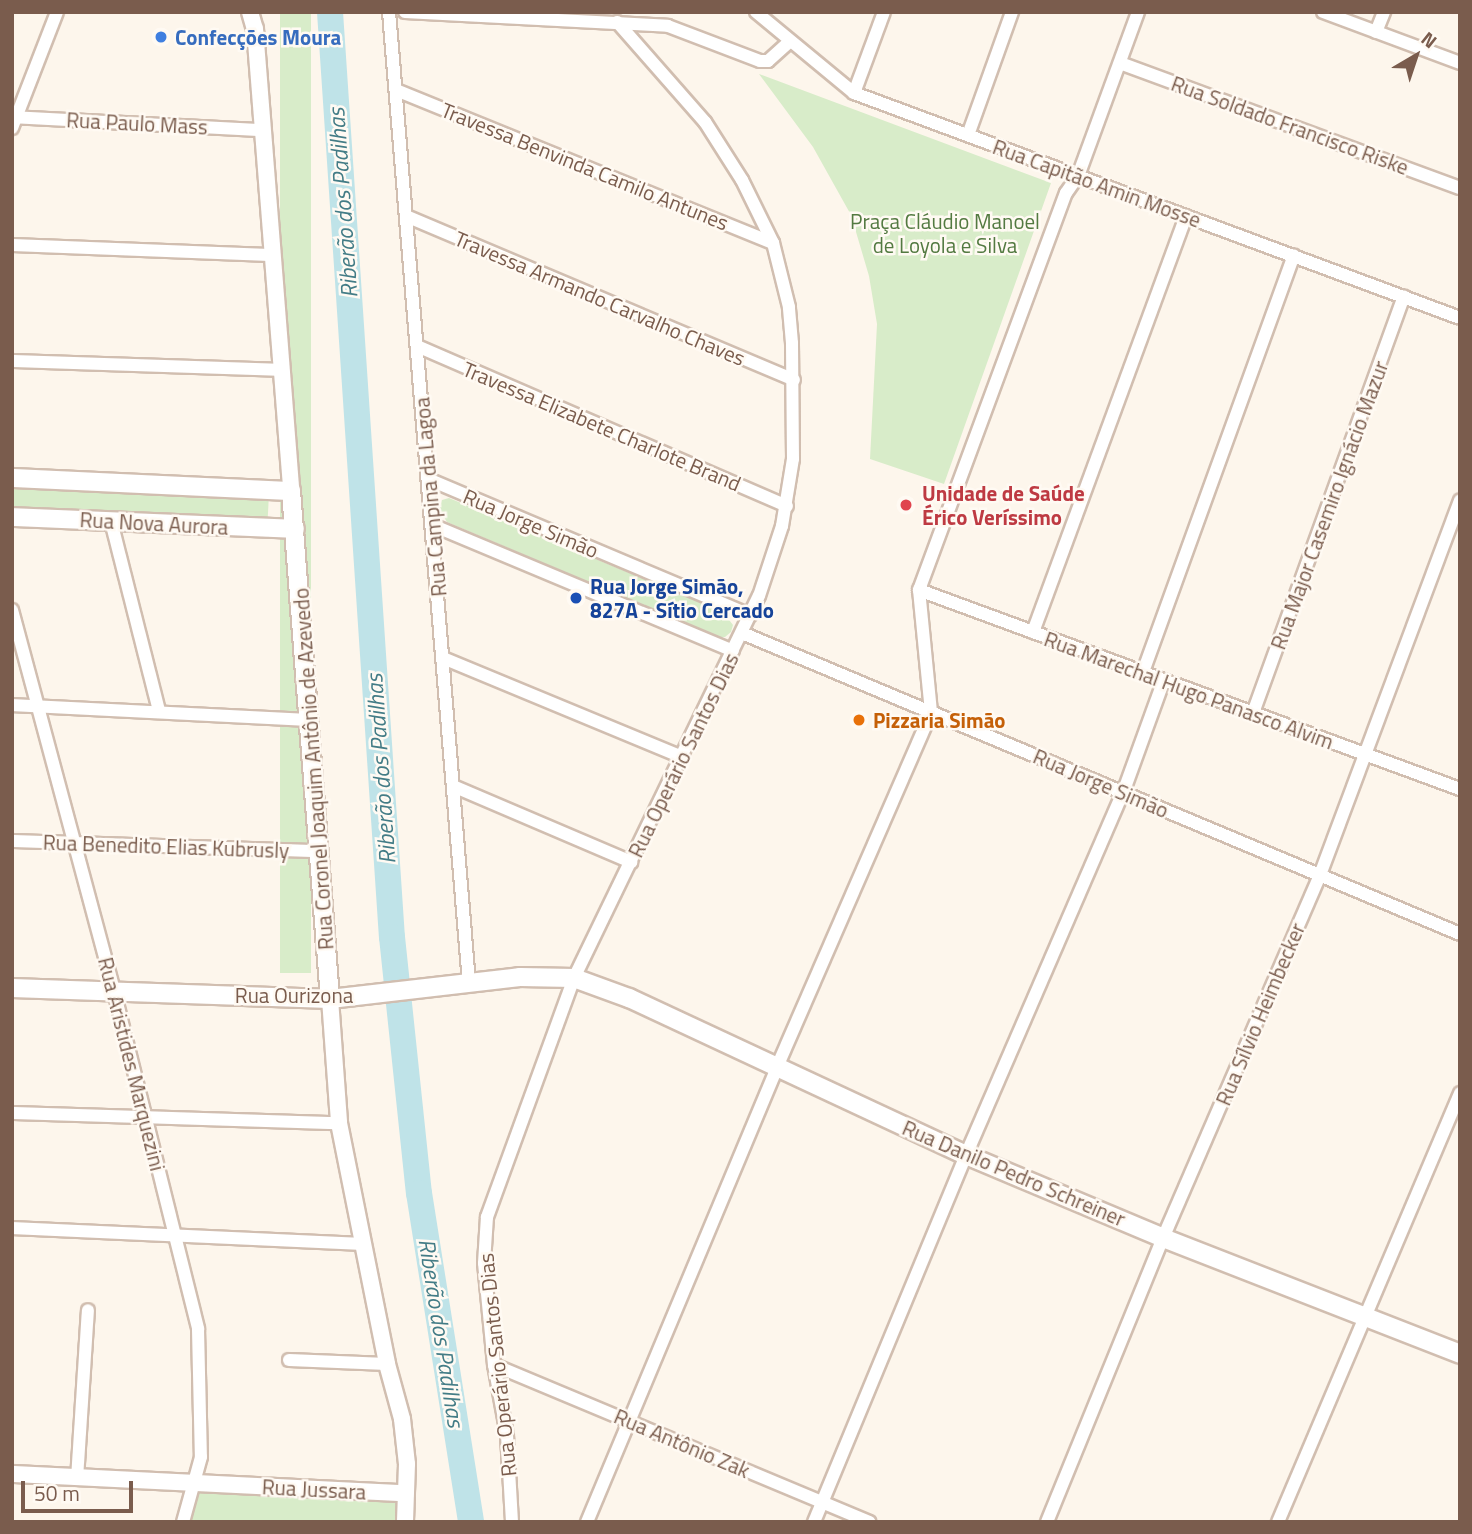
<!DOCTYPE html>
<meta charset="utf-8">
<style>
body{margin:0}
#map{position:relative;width:1472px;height:1534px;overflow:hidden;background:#fdf6ec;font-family:"Titillium Web",sans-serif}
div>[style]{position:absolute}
.green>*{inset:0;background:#d8ecc9;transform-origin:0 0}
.river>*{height:26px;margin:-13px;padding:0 13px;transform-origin:13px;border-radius:13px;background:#bfe3e8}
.roads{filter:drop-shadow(2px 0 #d1beb0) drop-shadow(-2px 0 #d1beb0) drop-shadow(0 2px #d1beb0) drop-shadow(0 -2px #d1beb0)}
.minor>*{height:12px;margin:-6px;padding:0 6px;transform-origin:6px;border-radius:6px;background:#fff}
.tertiary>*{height:16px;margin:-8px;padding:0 8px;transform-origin:8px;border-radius:8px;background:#fff}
.secondary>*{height:18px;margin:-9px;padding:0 9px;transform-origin:9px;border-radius:9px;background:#fff}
.dots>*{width:19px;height:19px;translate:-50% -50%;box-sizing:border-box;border:4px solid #fffaf3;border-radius:50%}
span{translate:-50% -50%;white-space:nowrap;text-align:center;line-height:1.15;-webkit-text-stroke:5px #fffaf3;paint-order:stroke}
.shop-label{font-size:21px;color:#366cbe;font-weight:700}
.left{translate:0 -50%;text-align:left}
.street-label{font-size:21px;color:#7a5c4d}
.park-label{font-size:21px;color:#537a41}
.health-label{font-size:21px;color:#be3a42;font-weight:700}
.transit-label{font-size:21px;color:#164399;font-weight:700}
.food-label{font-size:21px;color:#c56008;font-weight:700}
.water-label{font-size:23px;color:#437c86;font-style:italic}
.frame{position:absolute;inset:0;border:14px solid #7a5c4d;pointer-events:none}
.north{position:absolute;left:1381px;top:21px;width:70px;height:70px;-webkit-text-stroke:5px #fffaf3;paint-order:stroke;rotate:39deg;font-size:19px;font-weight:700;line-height:28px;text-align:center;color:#7a5c4d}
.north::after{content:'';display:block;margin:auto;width:24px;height:32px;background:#7a5c4d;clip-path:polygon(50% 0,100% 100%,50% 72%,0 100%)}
.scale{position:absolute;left:21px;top:1481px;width:112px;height:32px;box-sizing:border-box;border:4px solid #7a5c4d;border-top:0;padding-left:9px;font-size:21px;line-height:24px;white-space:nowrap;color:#7a5c4d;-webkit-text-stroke:5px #fffaf3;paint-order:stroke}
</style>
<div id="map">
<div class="green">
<div style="left:280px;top:12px;width:31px;height:961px"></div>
<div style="clip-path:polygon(759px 74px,1051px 183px,944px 484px,870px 459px,877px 324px,869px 276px,851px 215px,813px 147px)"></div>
<div style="left:12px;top:487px;width:257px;height:21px;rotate:3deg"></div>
<div style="clip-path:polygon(449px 498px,723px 612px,733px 625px,731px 632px,725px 637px,719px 637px,456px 526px,447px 522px,439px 509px,442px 500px)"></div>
<div style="clip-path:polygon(199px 1490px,400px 1499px,397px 1522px,189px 1522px)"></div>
</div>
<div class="river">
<div style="left:330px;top:12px;width:927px;rotate:86.17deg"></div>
<div style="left:392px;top:937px;width:257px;rotate:84deg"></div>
<div style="left:419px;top:1193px;width:333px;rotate:81deg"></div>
</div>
<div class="roads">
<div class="minor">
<div style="left:389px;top:12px;width:973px;rotate:85.29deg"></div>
<div style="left:405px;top:12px;width:263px;rotate:3deg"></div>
<div style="left:668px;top:26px;width:98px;rotate:20.8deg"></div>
<div style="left:760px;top:61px;width:8px"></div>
<div style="left:768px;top:61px;width:28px;rotate:-42deg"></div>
<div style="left:756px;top:12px;width:127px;rotate:39.6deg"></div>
<div style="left:854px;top:93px;width:646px;rotate:20.37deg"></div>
<div style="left:1323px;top:12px;width:146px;rotate:20.4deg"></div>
<div style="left:1376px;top:32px;width:22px;rotate:-68deg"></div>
<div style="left:1120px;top:63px;width:362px;rotate:20.2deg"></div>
<div style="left:396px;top:90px;width:407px;rotate:22.1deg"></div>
<div style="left:854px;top:93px;width:86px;rotate:-69.7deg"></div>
<div style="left:12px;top:117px;width:250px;rotate:3deg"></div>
<div style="left:12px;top:128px;width:124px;rotate:-68.8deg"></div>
<div style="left:968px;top:135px;width:131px;rotate:-70.3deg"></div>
<div style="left:406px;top:216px;width:421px;rotate:22.9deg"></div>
<div style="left:12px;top:245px;width:258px;rotate:2.2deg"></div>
<div style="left:417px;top:346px;width:403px;rotate:23.4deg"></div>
<div style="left:12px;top:361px;width:267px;rotate:1.9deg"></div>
<div style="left:428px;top:479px;width:350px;rotate:22.9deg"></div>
<div style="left:111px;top:521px;width:196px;rotate:75.8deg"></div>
<div style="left:432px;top:525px;width:326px;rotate:22.7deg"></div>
<div style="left:919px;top:590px;width:576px;rotate:20.2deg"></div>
<div style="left:12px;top:610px;width:394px;rotate:75deg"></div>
<div style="left:114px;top:991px;width:348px;rotate:76deg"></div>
<div style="left:198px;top:1329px;width:128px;rotate:88.7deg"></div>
<div style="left:201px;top:1457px;width:67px;rotate:105.5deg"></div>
<div style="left:1033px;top:632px;width:443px;rotate:-69.8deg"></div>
<div style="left:742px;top:633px;width:779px;rotate:22.74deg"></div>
<div style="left:443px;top:658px;width:259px;rotate:22.5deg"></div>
<div style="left:1143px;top:672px;width:443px;rotate:-70.1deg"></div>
<div style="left:12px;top:705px;width:296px;rotate:2.9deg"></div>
<div style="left:1253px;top:713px;width:443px;rotate:-70.1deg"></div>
<div style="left:453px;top:786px;width:194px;rotate:23.1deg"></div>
<div style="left:12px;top:841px;width:309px;rotate:1.9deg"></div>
<div style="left:12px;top:1113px;width:327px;rotate:1.8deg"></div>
<div style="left:12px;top:1228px;width:351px;rotate:2.6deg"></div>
<div style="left:289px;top:1360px;width:98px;rotate:2.3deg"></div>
<div style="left:494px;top:1365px;width:407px;rotate:22.7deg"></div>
<div style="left:77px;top:1479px;width:169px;rotate:-86.3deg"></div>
<div style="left:512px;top:1522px;width:87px;rotate:-93.3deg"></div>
<div style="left:507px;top:1435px;width:71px;rotate:-100.5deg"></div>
<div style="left:494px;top:1365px;width:102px;rotate:-95.6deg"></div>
<div style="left:484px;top:1263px;width:46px;rotate:-86.3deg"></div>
<div style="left:487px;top:1217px;width:254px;rotate:-70deg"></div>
<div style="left:574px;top:978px;width:424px;rotate:-64.2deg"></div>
<div style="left:759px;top:596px;width:74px;rotate:-71.8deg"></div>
<div style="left:782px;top:526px;width:68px;rotate:-80.7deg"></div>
<div style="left:793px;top:459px;width:116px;rotate:-90.5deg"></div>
<div style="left:792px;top:343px;width:36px;rotate:-95deg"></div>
<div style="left:789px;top:307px;width:66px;rotate:-104deg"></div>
<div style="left:773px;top:243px;width:70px;rotate:-116.2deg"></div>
<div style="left:742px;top:180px;width:69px;rotate:-122.5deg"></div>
<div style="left:705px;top:122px;width:133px;rotate:-131.3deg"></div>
<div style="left:587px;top:1522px;width:493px;rotate:-67.3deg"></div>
<div style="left:777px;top:1067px;width:387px;rotate:-66.5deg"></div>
<div style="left:931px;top:712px;width:123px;rotate:-95.6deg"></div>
<div style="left:919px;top:590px;width:423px;rotate:-69.7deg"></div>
<div style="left:1066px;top:193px;width:21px;rotate:-55deg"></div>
<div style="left:1078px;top:176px;width:175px;rotate:-69.9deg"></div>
<div style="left:814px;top:1522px;width:397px;rotate:-67.5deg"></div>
<div style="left:966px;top:1155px;width:395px;rotate:-66.6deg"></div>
<div style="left:1123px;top:793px;width:120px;rotate:-70.1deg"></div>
<div style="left:1047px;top:1522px;width:307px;rotate:-67.8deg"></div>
<div style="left:1163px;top:1238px;width:395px;rotate:-66.6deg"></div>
<div style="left:1320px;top:875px;width:400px;rotate:-69.5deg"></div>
<div style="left:1278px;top:1522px;width:466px;rotate:-67deg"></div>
</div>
<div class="tertiary">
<div style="left:250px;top:12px;width:18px;rotate:74deg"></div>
<div style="left:255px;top:29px;width:463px;rotate:85.5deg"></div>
<div style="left:330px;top:999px;width:124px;rotate:85.8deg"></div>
<div style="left:339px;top:1123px;width:246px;rotate:78.7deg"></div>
<div style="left:387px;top:1364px;width:57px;rotate:74.7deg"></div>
<div style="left:402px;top:1419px;width:45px;rotate:83.7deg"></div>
<div style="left:407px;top:1464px;width:58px;rotate:92deg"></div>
<div style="left:12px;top:1474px;width:394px;rotate:2.8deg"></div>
</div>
<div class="secondary">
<div style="left:12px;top:478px;width:279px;rotate:2.7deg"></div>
<div style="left:291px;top:491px;width:509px;rotate:85.61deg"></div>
<div style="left:12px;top:517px;width:283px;rotate:2.4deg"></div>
<div style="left:12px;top:988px;width:318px;rotate:2deg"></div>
<div style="left:330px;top:999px;width:191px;rotate:-6.6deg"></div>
<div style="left:520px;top:977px;width:54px;rotate:1.1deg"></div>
<div style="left:574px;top:978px;width:59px;rotate:20deg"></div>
<div style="left:629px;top:998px;width:372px;rotate:25deg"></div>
<div style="left:966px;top:1155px;width:214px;rotate:22.8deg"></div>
<div style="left:1163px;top:1238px;width:319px;rotate:21.3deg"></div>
</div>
</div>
<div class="dots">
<div style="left:161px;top:37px;background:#3f7fe0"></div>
<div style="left:906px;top:505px;background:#e0444e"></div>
<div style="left:576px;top:598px;background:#1a4fb4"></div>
<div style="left:859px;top:720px;background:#e8710a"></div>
</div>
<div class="shop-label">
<span class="left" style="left:175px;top:37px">Confecções Moura</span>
</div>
<div class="street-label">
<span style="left:137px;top:123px;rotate:3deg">Rua Paulo Mass</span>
<span style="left:1290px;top:125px;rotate:20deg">Rua Soldado Francisco Riske</span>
<span style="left:585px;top:166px;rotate:22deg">Travessa Benvinda Camilo Antunes</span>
<span style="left:1097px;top:183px;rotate:20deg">Rua Capitão Amin Mosse</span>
<span style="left:600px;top:298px;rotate:23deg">Travessa Armando Carvalho Chaves</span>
<span style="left:602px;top:426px;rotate:23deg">Travessa Elizabete Charlote Brand</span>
<span style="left:430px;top:497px;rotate:-95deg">Rua Campina da Lagoa</span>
<span style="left:1329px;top:505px;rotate:-70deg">Rua Major Casemiro Ignácio Mazur</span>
<span style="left:154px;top:523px;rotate:3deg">Rua Nova Aurora</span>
<span style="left:531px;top:523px;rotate:23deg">Rua Jorge Simão</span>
<span style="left:1189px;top:690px;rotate:20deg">Rua Marechal Hugo Panasco Alvim</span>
<span style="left:683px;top:755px;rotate:-64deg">Rua Operário Santos Dias</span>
<span style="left:313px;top:769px;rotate:-94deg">Rua Coronel Joaquim Antônio de Azevedo</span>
<span style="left:1101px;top:783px;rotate:23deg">Rua Jorge Simão</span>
<span style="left:166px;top:846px;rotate:2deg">Rua Benedito Elias Kubrusly</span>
<span style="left:294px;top:995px">Rua Ourizona</span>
<span style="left:1260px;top:1014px;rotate:-67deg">Rua Sílvio Heimbecker</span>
<span style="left:132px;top:1064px;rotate:76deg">Rua Aristides Marquezini</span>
<span style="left:1014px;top:1173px;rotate:23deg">Rua Danilo Pedro Schreiner</span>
<span style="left:497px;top:1365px;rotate:-96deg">Rua Operário Santos Dias</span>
<span style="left:682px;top:1443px;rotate:23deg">Rua Antônio Zak</span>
<span style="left:314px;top:1489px;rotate:3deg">Rua Jussara</span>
</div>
<div class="park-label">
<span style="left:945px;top:233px">Praça Cláudio Manoel<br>de Loyola e Silva</span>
</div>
<div class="health-label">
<span class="left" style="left:922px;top:505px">Unidade de Saúde<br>Érico Veríssimo</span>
</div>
<div class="transit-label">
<span class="left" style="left:590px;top:598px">Rua Jorge Simão,<br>827A - Sítio Cercado</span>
</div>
<div class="food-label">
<span class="left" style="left:873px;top:720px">Pizzaria Simão</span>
</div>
<div class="water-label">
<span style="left:343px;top:203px;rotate:-94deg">Riberão dos Padilhas</span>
<span style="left:381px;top:769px;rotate:-94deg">Riberão dos Padilhas</span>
<span style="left:441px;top:1333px;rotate:81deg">Riberão dos Padilhas</span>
</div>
<div class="frame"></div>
<div class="north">N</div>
<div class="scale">50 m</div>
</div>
